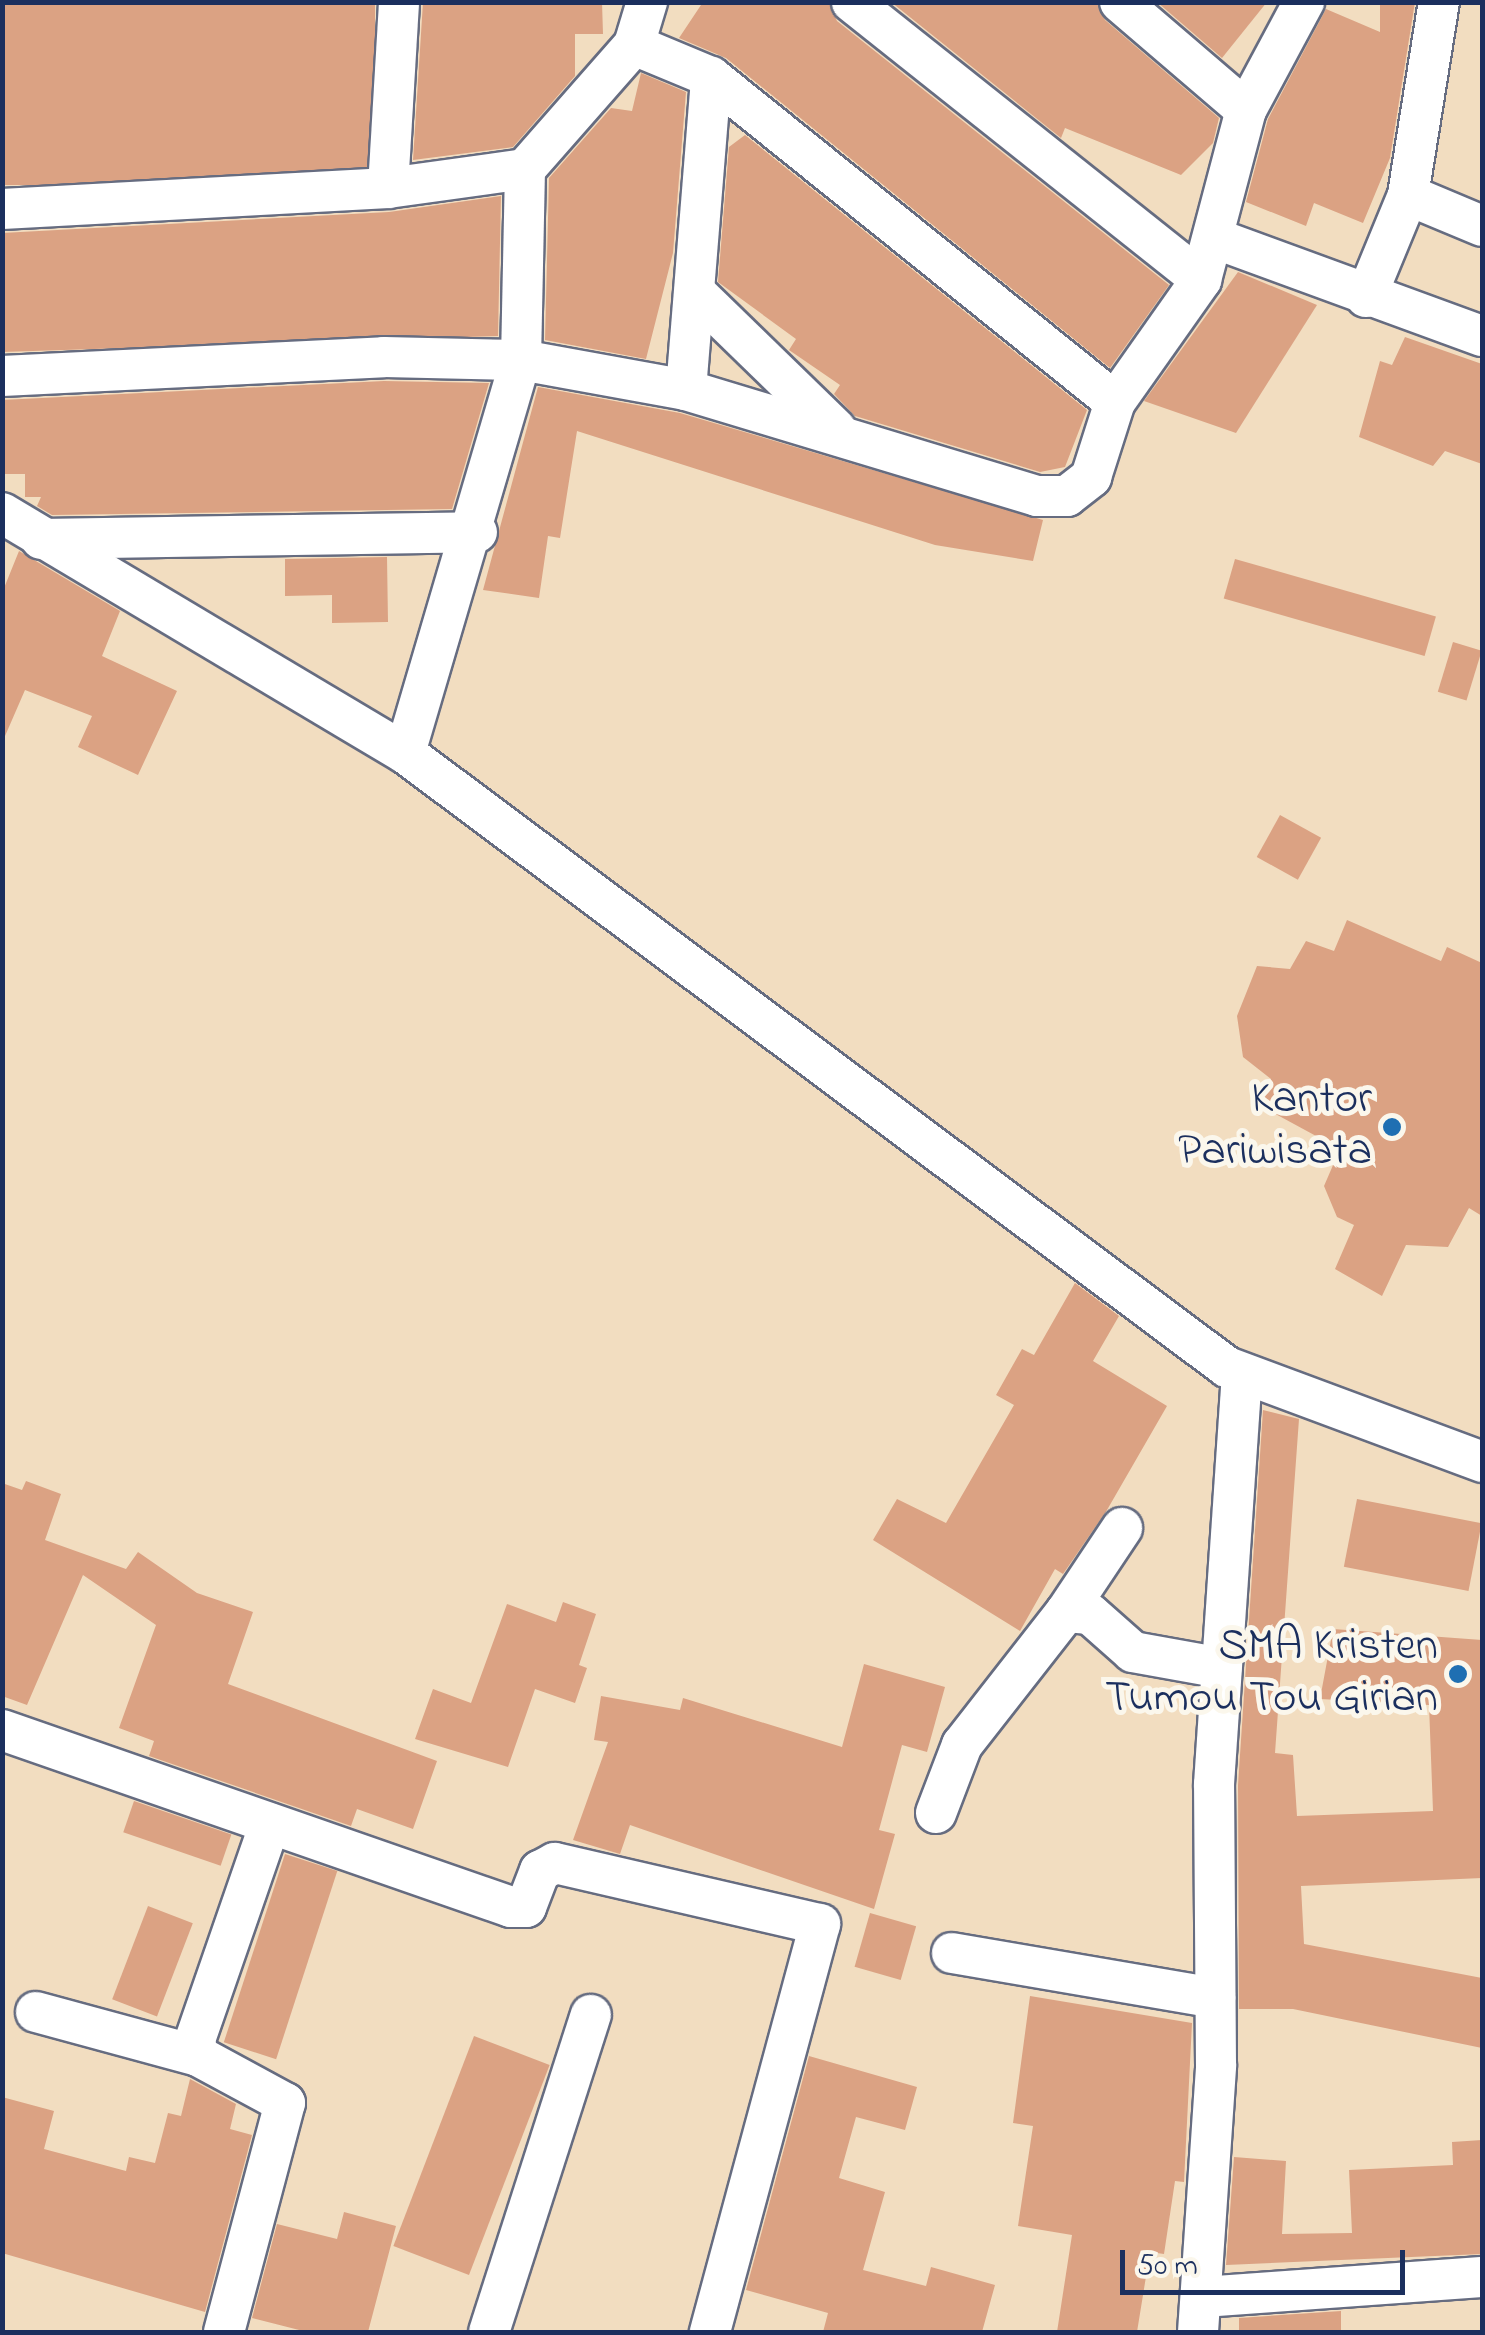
<!DOCTYPE html>
<style>
body{margin:0}
#map{position:relative;width:1485px;height:2335px;overflow:hidden;background:#f2ddc0;font-family:"Indie Flower",sans-serif}
div>[style]{position:absolute}
.building>*{inset:0;background:#dba283;transform-origin:0 0}
.roads{filter:drop-shadow(2px 0 #666c80) drop-shadow(-2px 0 #666c80) drop-shadow(0 2px #666c80) drop-shadow(0 -2px #666c80)}
.minor>*{height:40px;margin:-20px;padding:0 20px;transform-origin:20px;border-radius:20px;background:#fff}
.dots>*{width:28px;height:28px;translate:-50% -50%;box-sizing:border-box;border:5px solid #fbf7ec;border-radius:50%}
span{translate:-50% -50%;white-space:nowrap;text-align:center;line-height:1.15;-webkit-text-stroke:10px #fbf7ec;paint-order:stroke}
.poi-label{font-size:45px;color:#1b2f5e}
.right{translate:-100% -50%;text-align:right}
.frame{position:absolute;inset:0;border:5px solid #1b2f5e;pointer-events:none}
.scale{position:absolute;left:1120px;top:2250px;width:285px;height:45px;box-sizing:border-box;border:5px solid #1b2f5e;border-top:0;padding-left:12px;font-size:30px;line-height:35px;white-space:nowrap;color:#1b2f5e;-webkit-text-stroke:8px #fbf7ec;paint-order:stroke}
</style>
<div id="map">
<div class="building">
<div style="left:4px;top:2px;width:371px;height:183px"></div>
<div style="clip-path:polygon(423px 2px,602px 2px,603px 34px,575px 34px,575px 76px,513px 147px,413px 160px)"></div>
<div style="clip-path:polygon(703px 2px,829px 2px,837px 21px,1169px 285px,1110px 368px,726px 58px,679px 38px)"></div>
<div style="clip-path:polygon(891px 2px,1097px 2px,1105px 20px,1219px 118px,1213px 143px,1181px 175px,1065px 128px,1061px 138px)"></div>
<div style="clip-path:polygon(1157px 2px,1267px 2px,1222px 58px)"></div>
<div style="clip-path:polygon(1380px 2px,1415px 2px,1390px 158px,1363px 223px,1314px 203px,1306px 226px,1246px 202px,1268px 119px,1326px 9px,1380px 32px)"></div>
<div style="clip-path:polygon(641px 73px,686px 92px,673px 253px,646px 359px,545px 340px,549px 178px,611px 108px,632px 111px)"></div>
<div style="clip-path:polygon(745px 135px,1087px 410px,1065px 467px,1040px 472px,855px 416px,834px 394px,840px 385px,789px 350px,796px 339px,718px 282px,729px 147px)"></div>
<div style="clip-path:polygon(501px 196px,498px 336px,2px 352px,2px 233px,389px 212px)"></div>
<div style="clip-path:polygon(1238px 272px,1317px 305px,1236px 433px,1144px 401px)"></div>
<div style="clip-path:polygon(1405px 337px,1482px 364px,1482px 464px,1445px 451px,1433px 466px,1359px 437px,1380px 361px,1392px 365px)"></div>
<div style="clip-path:polygon(384px 381px,489px 383px,452px 509px,52px 515px,37px 506px,41px 497px,25px 497px,25px 474px,2px 474px,2px 400px)"></div>
<div style="clip-path:polygon(538px 387px,680px 413px,1043px 520px,1033px 561px,935px 545px,577px 431px,560px 538px,548px 536px,539px 598px,483px 590px)"></div>
<div style="clip-path:polygon(19px 551px,120px 611px,102px 656px,177px 691px,138px 775px,78px 747px,92px 716px,25px 690px,2px 743px,2px 593px)"></div>
<div style="clip-path:polygon(387px 557px,388px 622px,332px 623px,332px 595px,285px 596px,285px 559px)"></div>
<div style="left:1235px;top:559px;width:209px;height:41px;rotate:16deg"></div>
<div style="left:1453px;top:642px;width:30px;height:52px;rotate:17deg"></div>
<div style="left:1280px;top:815px;width:47px;height:48px;rotate:29deg"></div>
<div style="clip-path:polygon(1347px 920px,1441px 961px,1447px 947px,1482px 963px,1482px 1216px,1469px 1208px,1448px 1247px,1406px 1245px,1382px 1296px,1335px 1269px,1354px 1225px,1337px 1217px,1324px 1186px,1340px 1149px,1261px 1106px,1271px 1079px,1243px 1057px,1237px 1016px,1257px 966px,1290px 969px,1306px 941px,1334px 951px)"></div>
<div style="clip-path:polygon(1075px 1283px,1119px 1316px,1093px 1361px,1167px 1406px,1107px 1510px,1063px 1574px,1055px 1569px,1020px 1631px,873px 1540px,897px 1499px,946px 1523px,1014px 1405px,996px 1395px,1022px 1349px,1034px 1355px)"></div>
<div style="clip-path:polygon(1263px 1410px,1299px 1419px,1275px 1753px,1293px 1755px,1297px 1816px,1433px 1811px,1429px 1705px,1320px 1699px,1333px 1629px,1482px 1640px,1482px 1878px,1301px 1886px,1304px 1944px,1482px 1978px,1482px 2048px,1293px 2009px,1239px 2009px,1238px 1785px)"></div>
<div style="clip-path:polygon(26px 1481px,61px 1494px,45px 1540px,126px 1569px,138px 1552px,197px 1593px,253px 1612px,228px 1684px,437px 1761px,413px 1829px,357px 1809px,351px 1826px,149px 1756px,154px 1741px,119px 1728px,156px 1625px,83px 1575px,27px 1705px,2px 1696px,2px 1483px,22px 1490px)"></div>
<div style="left:1357px;top:1499px;width:127px;height:69px;rotate:11deg"></div>
<div style="clip-path:polygon(563px 1602px,596px 1614px,579px 1665px,587px 1668px,575px 1703px,535px 1689px,508px 1767px,415px 1739px,433px 1689px,471px 1703px,507px 1604px,556px 1622px)"></div>
<div style="clip-path:polygon(864px 1664px,945px 1687px,927px 1752px,902px 1745px,879px 1830px,895px 1834px,874px 1909px,630px 1825px,620px 1854px,573px 1840px,608px 1742px,594px 1740px,601px 1696px,680px 1710px,683px 1698px,842px 1747px)"></div>
<div style="left:134px;top:1801px;width:103px;height:33px;rotate:19deg"></div>
<div style="left:285px;top:1854px;width:55px;height:198px;rotate:18deg"></div>
<div style="left:148px;top:1906px;width:48px;height:100px;rotate:21deg"></div>
<div style="left:870px;top:1913px;width:48px;height:56px;rotate:16deg"></div>
<div style="clip-path:polygon(1030px 1996px,1192px 2023px,1184px 2182px,1175px 2181px,1164px 2254px,1150px 2252px,1137px 2332px,1057px 2332px,1072px 2235px,1018px 2226px,1033px 2126px,1013px 2123px)"></div>
<div style="left:474px;top:2036px;width:81px;height:225px;rotate:21deg"></div>
<div style="clip-path:polygon(809px 2056px,917px 2087px,905px 2130px,856px 2117px,839px 2178px,885px 2192px,863px 2270px,926px 2286px,931px 2267px,995px 2285px,982px 2332px,823px 2332px,828px 2313px,746px 2290px)"></div>
<div style="clip-path:polygon(190px 2079px,236px 2104px,230px 2129px,252px 2135px,205px 2312px,2px 2253px,2px 2097px,54px 2111px,44px 2149px,126px 2171px,129px 2157px,155px 2163px,168px 2113px,181px 2116px)"></div>
<div style="clip-path:polygon(1482px 2140px,1482px 2254px,1226px 2265px,1234px 2157px,1286px 2161px,1282px 2234px,1352px 2233px,1349px 2170px,1453px 2165px,1452px 2142px)"></div>
<div style="clip-path:polygon(344px 2212px,396px 2226px,368px 2332px,307px 2332px,252px 2318px,277px 2224px,337px 2239px)"></div>
<div style="clip-path:polygon(1341px 2311px,1341px 2332px,1239px 2332px,1239px 2318px)"></div>
</div>
<div class="roads">
<div class="minor">
<div style="left:852px;top:2px;width:446px;rotate:38.5deg"></div>
<div style="left:634px;top:45px;width:45px;rotate:-73.2deg"></div>
<div style="left:1246px;top:110px;width:123px;rotate:-61.8deg"></div>
<div style="left:388px;top:188px;width:186px;rotate:-86.6deg"></div>
<div style="left:1408px;top:195px;width:80px;rotate:22.7deg"></div>
<div style="left:2px;top:209px;width:387px;rotate:-3.1deg"></div>
<div style="left:388px;top:188px;width:138px;rotate:-7.9deg"></div>
<div style="left:1214px;top:238px;width:285px;rotate:20.1deg"></div>
<div style="left:699px;top:296px;width:191px;rotate:44.2deg"></div>
<div style="left:1366px;top:297px;width:110px;rotate:-67.6deg"></div>
<div style="left:1408px;top:195px;width:195px;rotate:-80.9deg"></div>
<div style="left:2px;top:376px;width:382px;rotate:-2.8deg"></div>
<div style="left:384px;top:357px;width:137px;rotate:1.3deg"></div>
<div style="left:521px;top:360px;width:168px;rotate:10.3deg"></div>
<div style="left:686px;top:390px;width:367px;rotate:16.8deg"></div>
<div style="left:1037px;top:496px;width:30px"></div>
<div style="left:1067px;top:496px;width:31px;rotate:-38deg"></div>
<div style="left:1091px;top:477px;width:79px;rotate:-72.3deg"></div>
<div style="left:1115px;top:402px;width:149px;rotate:-54.8deg"></div>
<div style="left:1201px;top:280px;width:176px;rotate:-75.2deg"></div>
<div style="left:1246px;top:110px;width:166px;rotate:-139.4deg"></div>
<div style="left:686px;top:390px;width:314px;rotate:-85.4deg"></div>
<div style="left:2px;top:513px;width:469px;rotate:30.8deg"></div>
<div style="left:405px;top:753px;width:1026px;rotate:36.76deg"></div>
<div style="left:1227px;top:1367px;width:272px;rotate:20.4deg"></div>
<div style="left:41px;top:539px;width:436px;rotate:-0.9deg"></div>
<div style="left:405px;top:753px;width:410px;rotate:-73.6deg"></div>
<div style="left:521px;top:360px;width:191px;rotate:-88.8deg"></div>
<div style="left:525px;top:169px;width:165px;rotate:-48.7deg"></div>
<div style="left:634px;top:45px;width:83px;rotate:22.6deg"></div>
<div style="left:711px;top:77px;width:518px;rotate:38.82deg"></div>
<div style="left:1066px;top:1612px;width:101px;rotate:-56.3deg"></div>
<div style="left:2px;top:1730px;width:539px;rotate:19.17deg"></div>
<div style="left:511px;top:1907px;width:15px"></div>
<div style="left:526px;top:1907px;width:39px;rotate:-69deg"></div>
<div style="left:540px;top:1871px;width:17px;rotate:-28deg"></div>
<div style="left:555px;top:1863px;width:272px;rotate:13deg"></div>
<div style="left:820px;top:1924px;width:423px;rotate:105.1deg"></div>
<div style="left:936px;top:1813px;width:73px;rotate:-69.1deg"></div>
<div style="left:962px;top:1745px;width:169px;rotate:-52deg"></div>
<div style="left:1066px;top:1612px;width:24px;rotate:5deg"></div>
<div style="left:1090px;top:1614px;width:57px;rotate:41.5deg"></div>
<div style="left:1133px;top:1652px;width:90px;rotate:10.2deg"></div>
<div style="left:952px;top:1953px;width:267px;rotate:9.7deg"></div>
<div style="left:36px;top:2012px;width:168px;rotate:15.2deg"></div>
<div style="left:1202px;top:2297px;width:281px;rotate:-4.1deg"></div>
<div style="left:224px;top:2332px;width:237px;rotate:-75.1deg"></div>
<div style="left:285px;top:2103px;width:99px;rotate:-151.6deg"></div>
<div style="left:198px;top:2056px;width:16px;rotate:-101deg"></div>
<div style="left:195px;top:2040px;width:229px;rotate:-70.9deg"></div>
<div style="left:489px;top:2332px;width:333px;rotate:-72.2deg"></div>
<div style="left:1198px;top:2332px;width:268px;rotate:-86.1deg"></div>
<div style="left:1216px;top:2065px;width:281px;rotate:-90.4deg"></div>
<div style="left:1214px;top:1784px;width:410px;rotate:-86.1deg"></div>
</div>
</div>
<div class="dots">
<div style="left:1392px;top:1127px;background:#1f6fb2"></div>
<div style="left:1458px;top:1674px;background:#1f6fb2"></div>
</div>
<div class="poi-label">
<span class="right" style="left:1372px;top:1127px">Kantor<br>Pariwisata</span>
<span class="right" style="left:1438px;top:1674px">SMA Kristen<br>Tumou Tou Girian</span>
</div>
<div class="frame"></div>
<div class="scale">50 m</div>
</div>
